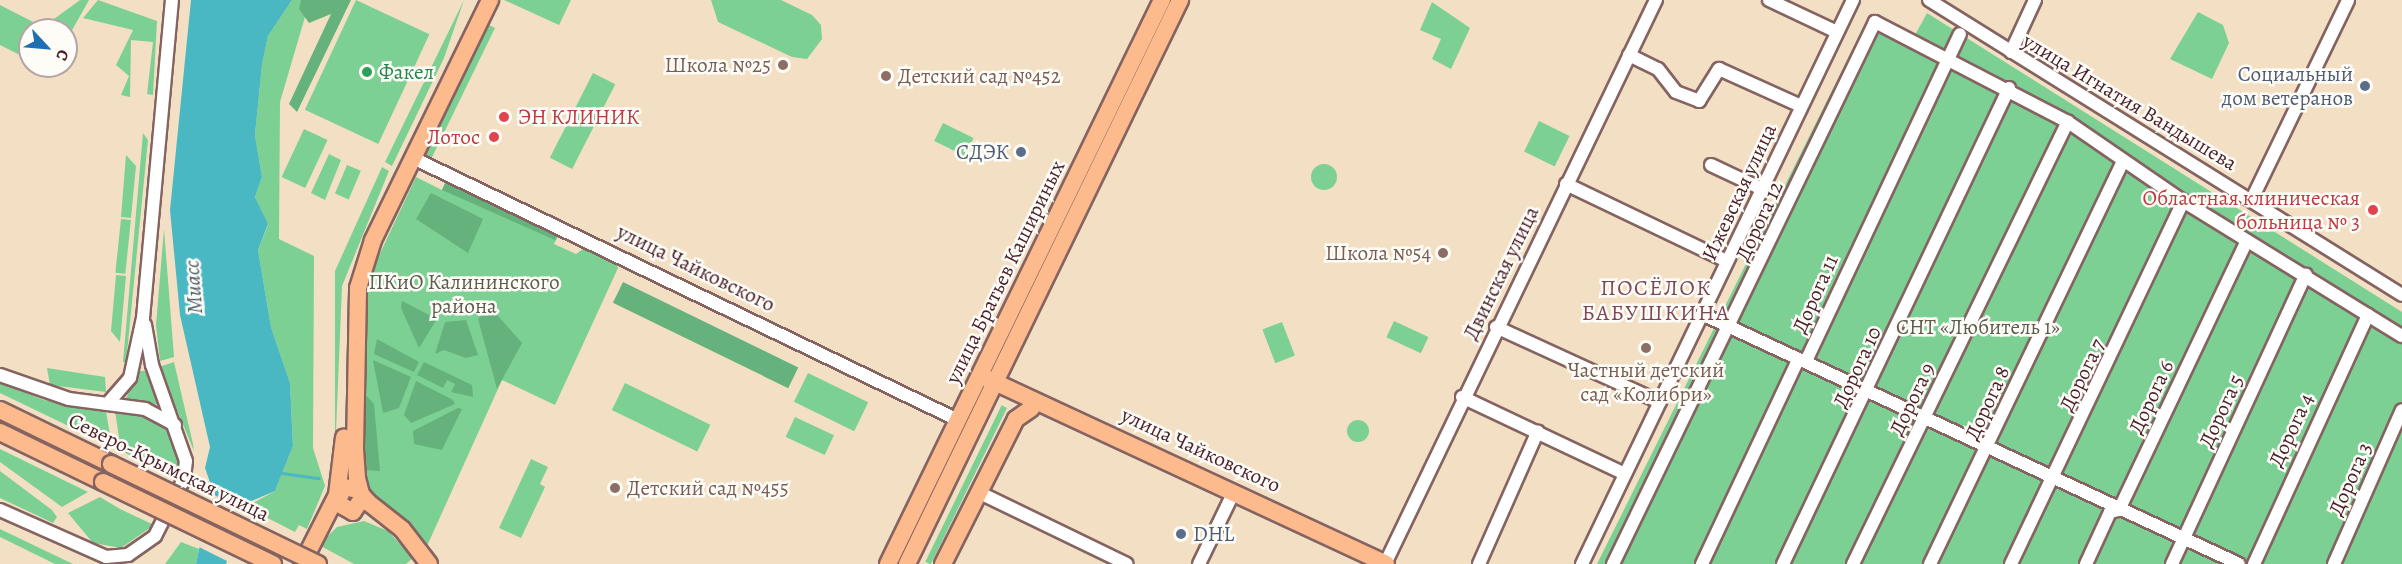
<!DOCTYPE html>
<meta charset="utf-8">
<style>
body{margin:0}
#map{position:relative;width:2402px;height:564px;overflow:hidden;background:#f3e0c4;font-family:Alegreya,serif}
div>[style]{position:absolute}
.green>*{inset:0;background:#7cd093;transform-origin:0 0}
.round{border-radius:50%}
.forest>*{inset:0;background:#65b27d;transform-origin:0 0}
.water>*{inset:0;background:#4ab8c2}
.pier>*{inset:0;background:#f3e0c4}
.stream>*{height:3px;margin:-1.5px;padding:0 1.5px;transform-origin:1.5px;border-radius:1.5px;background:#4ab8c2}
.roads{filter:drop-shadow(2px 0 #856361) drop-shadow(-2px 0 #856361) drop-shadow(0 2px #856361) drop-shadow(0 -2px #856361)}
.minor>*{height:12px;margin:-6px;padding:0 6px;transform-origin:6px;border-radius:6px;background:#fff}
.major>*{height:16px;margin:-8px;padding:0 8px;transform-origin:8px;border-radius:8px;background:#fcba8d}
.bridges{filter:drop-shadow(2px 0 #856361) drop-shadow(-2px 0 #856361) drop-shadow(0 2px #856361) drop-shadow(0 -2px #856361)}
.major-bridge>*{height:16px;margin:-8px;padding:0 8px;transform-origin:8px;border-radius:8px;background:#fcba8d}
.dots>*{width:16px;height:16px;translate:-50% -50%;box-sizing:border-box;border:3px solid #fdfcf7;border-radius:50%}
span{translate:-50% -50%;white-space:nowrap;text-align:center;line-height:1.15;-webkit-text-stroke:5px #fdfcf7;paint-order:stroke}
.education-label{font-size:21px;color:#785e54}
.right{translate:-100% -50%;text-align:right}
.left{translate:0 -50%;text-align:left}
.leisure-label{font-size:21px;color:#27864d}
.service-label{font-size:21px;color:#4e5e75}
.street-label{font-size:21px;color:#4a1f2b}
.health-label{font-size:21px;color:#be3a42}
.park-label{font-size:21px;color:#5c5d4f}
.water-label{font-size:22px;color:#4a5c67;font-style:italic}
.neighbourhood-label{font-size:22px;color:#7e4659;letter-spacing:1.5px}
.north{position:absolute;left:18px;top:18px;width:60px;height:60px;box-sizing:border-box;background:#fdfcf7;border:2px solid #b5a4a5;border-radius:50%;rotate:116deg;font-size:16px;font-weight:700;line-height:24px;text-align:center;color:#4a1f2b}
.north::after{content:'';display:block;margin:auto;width:21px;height:27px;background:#1f6fb2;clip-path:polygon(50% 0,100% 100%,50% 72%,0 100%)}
</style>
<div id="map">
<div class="green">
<div style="clip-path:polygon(80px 0,89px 0,66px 41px,66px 30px,30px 30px,30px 60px,0 45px,0 5px,43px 27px)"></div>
<div style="clip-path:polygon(98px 0,157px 21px,153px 95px,147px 94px,153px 42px,131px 40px,130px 97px,121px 95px,129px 76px,116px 65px,133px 30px,83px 18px)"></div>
<div style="clip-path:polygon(292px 0,310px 0,280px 102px,279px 239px,314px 256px,313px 448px,325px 486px,307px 529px,299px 525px,295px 532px,246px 507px,275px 491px,293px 446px,290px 383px,271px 327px,258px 250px,268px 225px,255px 197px,262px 177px,255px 135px,262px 65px,268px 36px)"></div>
<div style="left:356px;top:0;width:81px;height:121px;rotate:25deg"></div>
<div style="clip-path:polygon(464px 0,444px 58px,392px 166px,385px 162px)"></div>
<div style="clip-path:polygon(504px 0,571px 0,559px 25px)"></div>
<div style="clip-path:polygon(711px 0,781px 0,812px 15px,821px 25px,822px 39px,807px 59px,792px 57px,718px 22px)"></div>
<div style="clip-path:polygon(1432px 2px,1470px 28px,1451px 69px,1432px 59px,1441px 39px,1420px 30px)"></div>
<div style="clip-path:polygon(2198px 12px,2223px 25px,2229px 43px,2212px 79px,2170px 59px)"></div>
<div style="clip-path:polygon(1927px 13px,2402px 312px,2402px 564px,1597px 564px,1870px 14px,1915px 35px)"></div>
<div style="left:495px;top:28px;width:144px;height:12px;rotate:116deg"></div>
<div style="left:593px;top:73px;width:25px;height:95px;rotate:27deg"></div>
<div style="left:1539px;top:121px;width:34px;height:34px;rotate:26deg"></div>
<div style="left:943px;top:123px;width:34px;height:20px;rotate:26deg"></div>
<div style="left:304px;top:129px;width:26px;height:53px;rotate:25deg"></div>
<div style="clip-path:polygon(143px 133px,148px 140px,126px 363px,123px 362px)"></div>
<div style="clip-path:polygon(329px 154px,341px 160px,325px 200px,311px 193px)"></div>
<div style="clip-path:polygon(126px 155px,136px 166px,131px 218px,121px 217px)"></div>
<div class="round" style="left:1311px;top:164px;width:26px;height:26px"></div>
<div style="left:347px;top:165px;width:15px;height:31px;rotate:23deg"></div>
<div style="clip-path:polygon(382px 167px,389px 171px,342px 286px,335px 456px,335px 271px)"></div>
<div style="clip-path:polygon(416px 177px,442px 190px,446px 181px,559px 234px,554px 244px,576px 254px,587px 246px,616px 261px,618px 268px,555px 405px,502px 380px,427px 546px,368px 492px,362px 466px,367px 281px)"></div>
<div style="left:121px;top:219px;width:10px;height:54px;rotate:6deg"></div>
<div style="clip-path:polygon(164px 229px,174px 357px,160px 361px,156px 325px)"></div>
<div style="clip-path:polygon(116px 275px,126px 276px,120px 342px,111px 331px)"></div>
<div style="left:1394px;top:321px;width:38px;height:18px;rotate:25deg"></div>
<div style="left:1282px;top:322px;width:36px;height:21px;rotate:69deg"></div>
<div style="clip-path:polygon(174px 362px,193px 444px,194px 451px,159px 367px)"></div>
<div style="clip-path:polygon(47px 368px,105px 377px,106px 392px,50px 385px)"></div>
<div style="clip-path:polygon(140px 371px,146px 371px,159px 405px,126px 398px)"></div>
<div style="left:808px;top:373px;width:67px;height:32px;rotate:26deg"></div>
<div style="clip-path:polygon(0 383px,44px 400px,106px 411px,112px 447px,0 393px)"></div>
<div style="left:625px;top:383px;width:95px;height:30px;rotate:26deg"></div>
<div style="left:1007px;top:408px;width:174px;height:6px;rotate:116deg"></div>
<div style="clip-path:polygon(115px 411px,151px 416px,167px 427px,179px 459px,177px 477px,121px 451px)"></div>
<div style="left:795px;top:417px;width:43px;height:22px;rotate:25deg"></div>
<div class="round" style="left:1347px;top:420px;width:22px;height:22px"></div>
<div style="clip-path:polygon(0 449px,88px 492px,62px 507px,0 462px)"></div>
<div style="clip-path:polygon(531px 459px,548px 467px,540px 484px,545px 487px,521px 538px,499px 528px)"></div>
<div style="clip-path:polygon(0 471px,52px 510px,57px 517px,53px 523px,0 498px)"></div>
<div style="clip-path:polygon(100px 497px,120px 509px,154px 525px,121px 548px,93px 543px,68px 513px)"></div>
<div style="clip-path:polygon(364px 521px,388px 531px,413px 558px,406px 564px,354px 564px,319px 545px,337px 527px)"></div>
<div style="clip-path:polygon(0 529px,73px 564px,55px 564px,0 537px)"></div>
<div style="clip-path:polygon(181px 542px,199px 549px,196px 564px,165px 564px)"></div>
</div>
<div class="forest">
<div style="clip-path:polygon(301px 0,351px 0,297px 112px,289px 104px,331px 14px,309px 23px,299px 9px)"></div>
<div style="clip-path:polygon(446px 181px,559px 234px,555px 240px,442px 190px)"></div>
<div style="clip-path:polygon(431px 193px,483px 219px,468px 253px,416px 219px)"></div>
<div style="left:623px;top:282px;width:195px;height:23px;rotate:26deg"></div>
<div style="clip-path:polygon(402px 301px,437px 319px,419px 348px,401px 308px)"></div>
<div style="clip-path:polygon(490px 307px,522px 343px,497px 389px,478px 319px)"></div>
<div style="clip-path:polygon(466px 320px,478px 355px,466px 358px,444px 350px,435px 354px,445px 322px)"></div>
<div style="clip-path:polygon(377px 339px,419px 362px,414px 372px,374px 354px)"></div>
<div style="clip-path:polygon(373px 360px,411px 377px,399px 408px,383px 413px)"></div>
<div style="clip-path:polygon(424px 362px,472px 385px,473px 397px,451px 392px,455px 384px,447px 380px,443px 388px,417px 375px)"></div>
<div style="clip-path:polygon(416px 381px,453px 400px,455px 404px,411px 423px,404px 415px)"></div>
<div style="clip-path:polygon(365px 394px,374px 404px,380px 471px,365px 470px,364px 464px)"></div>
<div style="clip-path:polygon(458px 408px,462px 409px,442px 450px,414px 444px,413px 431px)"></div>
</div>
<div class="water">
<div style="clip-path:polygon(191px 0,292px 0,268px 36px,262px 65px,255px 135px,262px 177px,255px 197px,268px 224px,258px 250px,271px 327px,290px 383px,293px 446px,275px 491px,249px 502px,241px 515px,226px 564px,196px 564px,212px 488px,205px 468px,210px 447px,180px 315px,170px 210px)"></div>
</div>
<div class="pier">
<div style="clip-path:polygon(208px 492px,247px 511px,229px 562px,197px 546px)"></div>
</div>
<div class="stream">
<div style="left:282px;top:473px;width:37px;rotate:8deg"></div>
</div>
<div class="roads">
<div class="minor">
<div style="left:1769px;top:0;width:75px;rotate:25.2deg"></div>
<div style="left:1929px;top:0;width:557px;rotate:31.95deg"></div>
<div style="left:2011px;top:52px;width:57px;rotate:-65.2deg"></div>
<div style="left:1629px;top:55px;width:32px;rotate:26deg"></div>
<div style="left:1658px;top:69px;width:29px;rotate:52deg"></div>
<div style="left:1676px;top:92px;width:25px;rotate:21deg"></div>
<div style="left:1699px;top:101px;width:38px;rotate:-58deg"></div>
<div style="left:1719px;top:69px;width:90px;rotate:24.3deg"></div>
<div style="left:413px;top:158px;width:605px;rotate:25.68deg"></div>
<div style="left:1711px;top:165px;width:56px;rotate:25.2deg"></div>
<div style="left:1566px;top:184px;width:178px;rotate:25.6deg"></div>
<div style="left:2252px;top:199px;width:221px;rotate:-64.2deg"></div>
<div style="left:1702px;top:314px;width:592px;rotate:24.96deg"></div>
<div style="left:1496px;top:327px;width:180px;rotate:24.6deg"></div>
<div style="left:0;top:375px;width:73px;rotate:19.2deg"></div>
<div style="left:69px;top:399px;width:77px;rotate:7.5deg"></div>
<div style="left:145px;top:409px;width:34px;rotate:28deg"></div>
<div style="left:1462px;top:397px;width:180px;rotate:25.3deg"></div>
<div style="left:109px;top:402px;width:32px;rotate:-49deg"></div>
<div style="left:130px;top:378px;width:61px;rotate:-77.8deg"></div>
<div style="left:143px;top:318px;width:319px;rotate:-84.8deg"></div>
<div style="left:978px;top:492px;width:165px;rotate:25.8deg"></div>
<div style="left:0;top:510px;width:116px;rotate:23.9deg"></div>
<div style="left:106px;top:557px;width:22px;rotate:-5deg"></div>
<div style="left:128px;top:555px;width:33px;rotate:-35deg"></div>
<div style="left:155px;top:536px;width:64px;rotate:-63deg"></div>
<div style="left:184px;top:479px;width:18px;rotate:-84deg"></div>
<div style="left:186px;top:461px;width:102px;rotate:-109.5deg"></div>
<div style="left:152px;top:365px;width:41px;rotate:-99.9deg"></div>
<div style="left:1199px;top:564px;width:71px;rotate:-64.2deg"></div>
<div style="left:1385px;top:564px;width:626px;rotate:-64.34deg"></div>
<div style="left:1479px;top:564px;width:145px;rotate:-66.1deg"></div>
<div style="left:1582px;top:564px;width:626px;rotate:-64.34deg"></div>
<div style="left:1613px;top:564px;width:602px;rotate:-64.2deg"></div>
<div style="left:1875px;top:22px;width:217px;rotate:27.4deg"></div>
<div style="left:2068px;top:122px;width:140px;rotate:34.5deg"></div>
<div style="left:2183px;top:201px;width:257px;rotate:31.7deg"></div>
<div style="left:1702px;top:564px;width:223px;rotate:-64.8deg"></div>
<div style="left:1797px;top:362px;width:10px;rotate:-17deg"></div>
<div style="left:1807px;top:359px;width:359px;rotate:-64.8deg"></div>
<div style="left:1783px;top:564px;width:527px;rotate:-64.6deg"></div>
<div style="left:1853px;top:564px;width:492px;rotate:-64.1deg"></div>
<div style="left:1930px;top:564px;width:447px;rotate:-64.4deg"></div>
<div style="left:2011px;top:564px;width:402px;rotate:-64.6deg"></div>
<div style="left:2086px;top:564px;width:57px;rotate:-65.2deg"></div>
<div style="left:2110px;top:512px;width:9px;rotate:-13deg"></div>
<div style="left:2119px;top:510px;width:298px;rotate:-64.6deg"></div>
<div style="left:2172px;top:564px;width:319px;rotate:-65.2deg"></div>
<div style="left:2254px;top:564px;width:274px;rotate:-65.4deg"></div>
<div style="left:2334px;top:564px;width:168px;rotate:-66.2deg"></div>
</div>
<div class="major">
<div style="left:986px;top:378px;width:441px;rotate:24.9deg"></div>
<div style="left:0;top:410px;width:123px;rotate:25.9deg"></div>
<div style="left:0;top:432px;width:114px;rotate:25.9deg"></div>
<div style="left:302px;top:564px;width:77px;rotate:-63.1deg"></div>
<div style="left:337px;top:495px;width:58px;rotate:-83.1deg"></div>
<div style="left:429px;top:564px;width:44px;rotate:-127.6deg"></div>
<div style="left:402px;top:529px;width:42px;rotate:-141.8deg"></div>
<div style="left:369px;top:503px;width:12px;rotate:-132deg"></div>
<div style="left:361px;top:494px;width:5px;rotate:-127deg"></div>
<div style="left:358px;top:490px;width:14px;rotate:-168deg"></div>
<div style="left:344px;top:487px;width:17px;rotate:114deg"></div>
<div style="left:337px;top:503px;width:18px;rotate:29deg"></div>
<div style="left:353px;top:512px;width:17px;rotate:-57deg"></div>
<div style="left:362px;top:498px;width:21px;rotate:-104deg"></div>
<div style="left:357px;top:478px;width:31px;rotate:-94deg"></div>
<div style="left:355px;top:447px;width:159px;rotate:-88.9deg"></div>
<div style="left:358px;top:288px;width:50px;rotate:-72.6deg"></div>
<div style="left:373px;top:240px;width:267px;rotate:-64deg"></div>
<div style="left:888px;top:564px;width:627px;rotate:-64.09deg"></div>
<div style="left:907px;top:564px;width:627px;rotate:-64.17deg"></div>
<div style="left:943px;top:564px;width:162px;rotate:-63.3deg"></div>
<div style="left:1016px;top:419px;width:19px;rotate:-35deg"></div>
</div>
</div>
<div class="bridges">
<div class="major-bridge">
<div style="left:111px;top:464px;width:230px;rotate:25.8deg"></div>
<div style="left:103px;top:482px;width:189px;rotate:25.8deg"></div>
</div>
</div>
<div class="dots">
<div style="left:783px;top:65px;background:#8d6e63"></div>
<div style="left:367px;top:72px;background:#2e9e5b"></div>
<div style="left:886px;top:76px;background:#8d6e63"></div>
<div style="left:2365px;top:86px;background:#5c6f8a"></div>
<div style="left:504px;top:117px;background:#e0444e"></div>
<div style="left:494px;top:137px;background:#e0444e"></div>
<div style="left:1021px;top:152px;background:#5c6f8a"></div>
<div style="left:2373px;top:210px;background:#e0444e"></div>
<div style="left:1443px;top:253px;background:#8d6e63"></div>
<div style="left:1646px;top:348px;background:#8d6e63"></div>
<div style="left:615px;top:488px;background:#8d6e63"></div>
<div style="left:1181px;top:534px;background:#5c6f8a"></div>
</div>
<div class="education-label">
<span class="right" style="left:771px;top:65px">Школа №25</span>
<span class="left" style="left:898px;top:76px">Детский сад №452</span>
<span class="right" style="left:1431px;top:253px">Школа №54</span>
<span style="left:1646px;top:382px">Частный детский<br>сад «Колибри»</span>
<span class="left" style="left:627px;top:488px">Детский сад №455</span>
</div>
<div class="leisure-label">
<span class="left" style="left:379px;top:72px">Факел</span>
</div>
<div class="service-label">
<span class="right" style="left:2353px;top:86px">Социальный<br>дом ветеранов</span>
<span class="right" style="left:1009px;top:152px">СДЭК</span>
<span class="left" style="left:1193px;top:534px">DHL</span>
</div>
<div class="street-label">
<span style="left:2130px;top:102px;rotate:31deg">улица Игнатия Вандышева</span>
<span style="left:1739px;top:192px;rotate:-65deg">Ижевская улица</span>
<span style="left:1759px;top:221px;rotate:-65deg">Дорога 12</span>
<span style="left:696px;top:268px;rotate:26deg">улица Чайковского</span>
<span style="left:1005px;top:272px;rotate:-64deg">улица Братьев Кашириных</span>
<span style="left:1501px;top:273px;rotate:-64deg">Двинская улица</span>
<span style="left:1815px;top:294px;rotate:-66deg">Дорога 11</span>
<span style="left:1857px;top:367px;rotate:-65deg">Дорога 10</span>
<span style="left:2082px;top:375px;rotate:-64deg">Дорога 7</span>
<span style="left:2151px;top:397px;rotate:-65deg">Дорога 6</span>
<span style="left:1912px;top:399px;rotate:-64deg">Дорога 9</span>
<span style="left:1987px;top:403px;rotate:-65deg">Дорога 8</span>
<span style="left:2221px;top:411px;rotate:-65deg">Дорога 5</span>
<span style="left:2291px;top:430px;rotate:-65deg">Дорога 4</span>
<span style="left:1201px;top:450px;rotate:25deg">улица Чайковского</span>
<span style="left:169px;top:467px;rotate:26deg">Северо-Крымская улица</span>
<span style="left:2350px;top:479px;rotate:-66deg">Дорога 3</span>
</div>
<div class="health-label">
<span class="left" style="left:518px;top:117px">ЭН КЛИНИК</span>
<span class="right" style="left:480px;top:137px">Лотос</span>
<span class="right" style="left:2360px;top:210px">Областная клиническая<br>больница № 3</span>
</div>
<div class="park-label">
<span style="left:464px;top:294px">ПКиО Калининского<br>района</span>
<span style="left:1978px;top:327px">СНТ «Любитель 1»</span>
</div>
<div class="water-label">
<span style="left:194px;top:287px;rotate:-94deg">Миасс</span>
</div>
<div class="neighbourhood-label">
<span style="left:1656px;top:301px">ПОСЁЛОК<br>БАБУШКИНА</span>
</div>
<div class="north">С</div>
</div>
